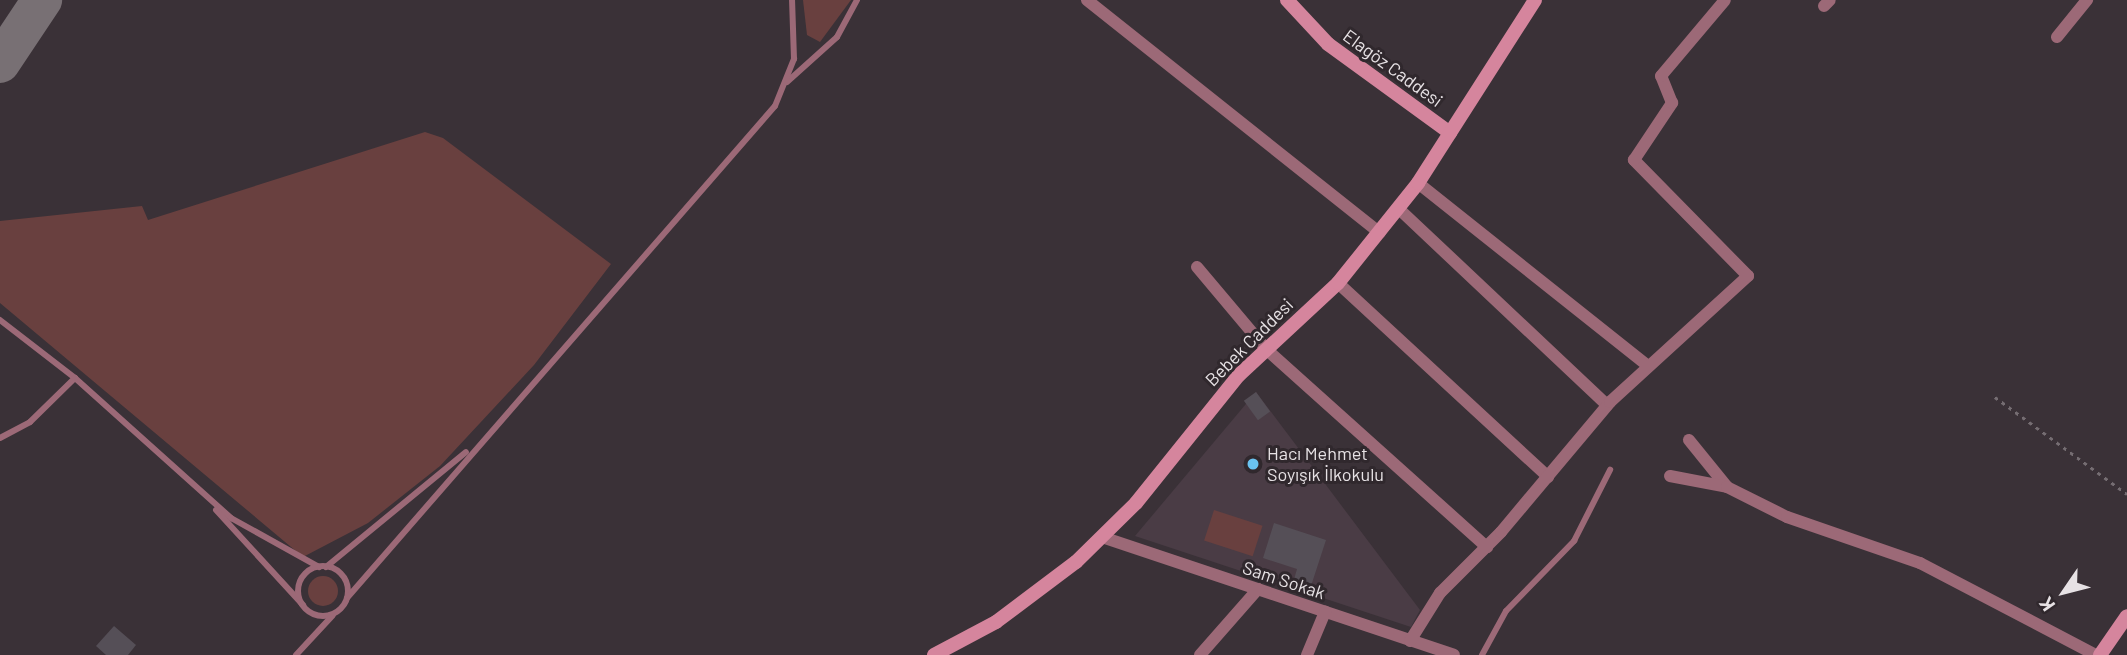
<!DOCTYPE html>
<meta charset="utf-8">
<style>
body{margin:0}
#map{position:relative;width:2127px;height:655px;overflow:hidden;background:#3a3137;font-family:Barlow,sans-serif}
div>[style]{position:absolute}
.built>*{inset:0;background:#4a3c45}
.green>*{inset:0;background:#69403f;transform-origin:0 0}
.round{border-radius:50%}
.taxiway>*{height:40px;margin:-20px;padding:0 20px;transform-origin:20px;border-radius:20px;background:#787074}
.building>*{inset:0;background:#554f57;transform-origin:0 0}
.path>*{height:2.5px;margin-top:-1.25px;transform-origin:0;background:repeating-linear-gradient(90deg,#756d72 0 3.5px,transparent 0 8.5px)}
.lane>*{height:6px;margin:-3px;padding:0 3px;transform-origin:3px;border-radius:3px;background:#9c6977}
.lane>.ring{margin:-3px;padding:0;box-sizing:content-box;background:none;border:6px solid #9c6977;border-radius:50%}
.street>*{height:12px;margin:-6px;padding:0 6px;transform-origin:6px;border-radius:6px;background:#9c6977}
.secondary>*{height:14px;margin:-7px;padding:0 7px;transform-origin:7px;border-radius:7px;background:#d5859d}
.dots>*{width:19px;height:19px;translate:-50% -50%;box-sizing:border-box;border:4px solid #30282d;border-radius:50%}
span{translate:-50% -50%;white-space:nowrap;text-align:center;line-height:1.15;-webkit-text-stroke:6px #30282d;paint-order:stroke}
.street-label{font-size:18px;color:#e7e2e5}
.poi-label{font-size:18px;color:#e7e2e5}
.left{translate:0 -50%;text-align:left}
.north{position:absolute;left:2029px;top:557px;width:70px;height:70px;-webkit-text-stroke:5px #30282d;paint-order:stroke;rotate:235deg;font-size:19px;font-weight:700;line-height:28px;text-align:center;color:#e7e2e5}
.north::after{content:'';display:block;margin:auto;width:24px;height:32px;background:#e7e2e5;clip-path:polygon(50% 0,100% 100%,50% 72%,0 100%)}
</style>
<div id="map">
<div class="built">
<div style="clip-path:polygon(1256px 392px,1420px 610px,1411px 627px,1135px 536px)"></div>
</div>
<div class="green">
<div style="clip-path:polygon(803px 0,851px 0,820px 42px,807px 35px)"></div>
<div style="clip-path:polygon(425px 132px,443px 138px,611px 264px,534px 365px,440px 466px,368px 523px,303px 557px,0 303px,0 221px,142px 206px,148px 220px)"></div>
<div style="left:1214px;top:510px;width:51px;height:32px;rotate:18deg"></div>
<div class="round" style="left:308px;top:576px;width:30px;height:30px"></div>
</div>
<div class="taxiway">
<div style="left:0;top:63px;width:76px;rotate:-56.3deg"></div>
</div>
<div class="building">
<div style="left:1256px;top:392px;width:24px;height:15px;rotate:54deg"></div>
<div style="clip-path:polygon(1274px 523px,1326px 540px,1310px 589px,1293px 583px,1297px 569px,1263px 558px)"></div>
<div style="clip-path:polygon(114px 626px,136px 645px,128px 655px,106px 655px,96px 646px)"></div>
</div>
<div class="path">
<div style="left:1995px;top:397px;width:164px;rotate:36.3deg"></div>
</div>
<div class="lane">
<div style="left:787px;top:82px;width:67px;rotate:-42deg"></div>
<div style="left:837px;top:37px;width:42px;rotate:-61.6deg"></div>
<div style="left:0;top:320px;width:95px;rotate:37.7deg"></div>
<div style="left:75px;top:378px;width:210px;rotate:41.9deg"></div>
<div style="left:231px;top:518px;width:101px;rotate:29.1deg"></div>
<div style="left:0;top:438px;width:34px;rotate:-28deg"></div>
<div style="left:30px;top:422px;width:63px;rotate:-44.4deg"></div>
<div style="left:216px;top:510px;width:129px;rotate:47.5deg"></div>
<div class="ring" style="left:298px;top:566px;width:44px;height:44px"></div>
<div style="left:326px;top:567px;width:181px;rotate:-39.4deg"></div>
<div style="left:347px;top:598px;width:652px;rotate:-48.98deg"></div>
<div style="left:775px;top:106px;width:51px;rotate:-68deg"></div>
<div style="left:794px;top:59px;width:59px;rotate:-91.9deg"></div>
<div style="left:296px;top:655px;width:54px;rotate:-47.2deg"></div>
<div style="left:1482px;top:655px;width:50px;rotate:-61.4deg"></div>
<div style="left:1506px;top:611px;width:98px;rotate:-45.8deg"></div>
<div style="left:1574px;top:541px;width:80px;rotate:-63.1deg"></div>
</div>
<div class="street">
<div style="left:1087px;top:0;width:374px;rotate:38.5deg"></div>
<div style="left:1824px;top:6px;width:8px;rotate:-45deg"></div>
<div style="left:2057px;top:37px;width:48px;rotate:-51deg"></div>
<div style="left:1418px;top:183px;width:293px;rotate:38.5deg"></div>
<div style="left:1399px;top:209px;width:286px;rotate:43.3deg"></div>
<div style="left:1197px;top:267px;width:107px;rotate:49.9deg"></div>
<div style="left:1266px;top:349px;width:297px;rotate:41.9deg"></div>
<div style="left:1338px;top:283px;width:286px;rotate:42.7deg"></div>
<div style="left:1689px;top:440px;width:60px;rotate:51deg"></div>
<div style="left:1670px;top:476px;width:58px;rotate:10.9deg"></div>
<div style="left:1727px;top:487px;width:67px;rotate:26.6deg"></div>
<div style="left:1787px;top:517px;width:141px;rotate:19.1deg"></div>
<div style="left:1920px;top:563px;width:199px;rotate:27.6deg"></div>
<div style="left:1102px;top:537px;width:371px;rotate:18.5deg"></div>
<div style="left:1410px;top:641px;width:57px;rotate:-58deg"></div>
<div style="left:1440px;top:593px;width:86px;rotate:-45deg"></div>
<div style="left:1501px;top:532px;width:170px;rotate:-50deg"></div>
<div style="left:1610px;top:402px;width:187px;rotate:-42.4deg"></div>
<div style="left:1748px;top:276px;width:163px;rotate:-134.5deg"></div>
<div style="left:1634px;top:160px;width:69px;rotate:-56.3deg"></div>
<div style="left:1672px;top:103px;width:29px;rotate:-112deg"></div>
<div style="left:1661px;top:76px;width:99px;rotate:-49.9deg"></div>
<div style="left:1200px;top:655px;width:88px;rotate:-48.7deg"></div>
<div style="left:1307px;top:655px;width:47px;rotate:-67.3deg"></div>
</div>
<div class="secondary">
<div style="left:1287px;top:0;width:60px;rotate:47deg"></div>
<div style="left:1328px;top:44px;width:151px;rotate:36.1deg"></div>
<div style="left:934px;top:655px;width:70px;rotate:-28deg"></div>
<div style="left:996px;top:622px;width:100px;rotate:-36.9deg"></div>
<div style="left:1076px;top:562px;width:84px;rotate:-44.5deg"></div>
<div style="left:1136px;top:503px;width:164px;rotate:-51.2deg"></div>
<div style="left:1239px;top:375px;width:135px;rotate:-42.9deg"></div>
<div style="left:1338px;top:283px;width:128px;rotate:-51.3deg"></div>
<div style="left:1418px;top:183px;width:217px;rotate:-57.4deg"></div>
<div style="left:2100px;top:655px;width:47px;rotate:-55.3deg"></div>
</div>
<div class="dots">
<div style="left:1253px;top:464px;background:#6ac3f1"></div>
</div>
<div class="street-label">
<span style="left:1393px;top:68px;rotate:36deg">Elagöz Caddesi</span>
<span style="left:1249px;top:342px;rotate:-45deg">Bebek Caddesi</span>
<span style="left:1284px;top:580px;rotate:18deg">Sam Sokak</span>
</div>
<div class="poi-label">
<span class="left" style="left:1267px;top:464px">Hacı Mehmet<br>Soyışık İlkokulu</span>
</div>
<div class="north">K</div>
</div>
